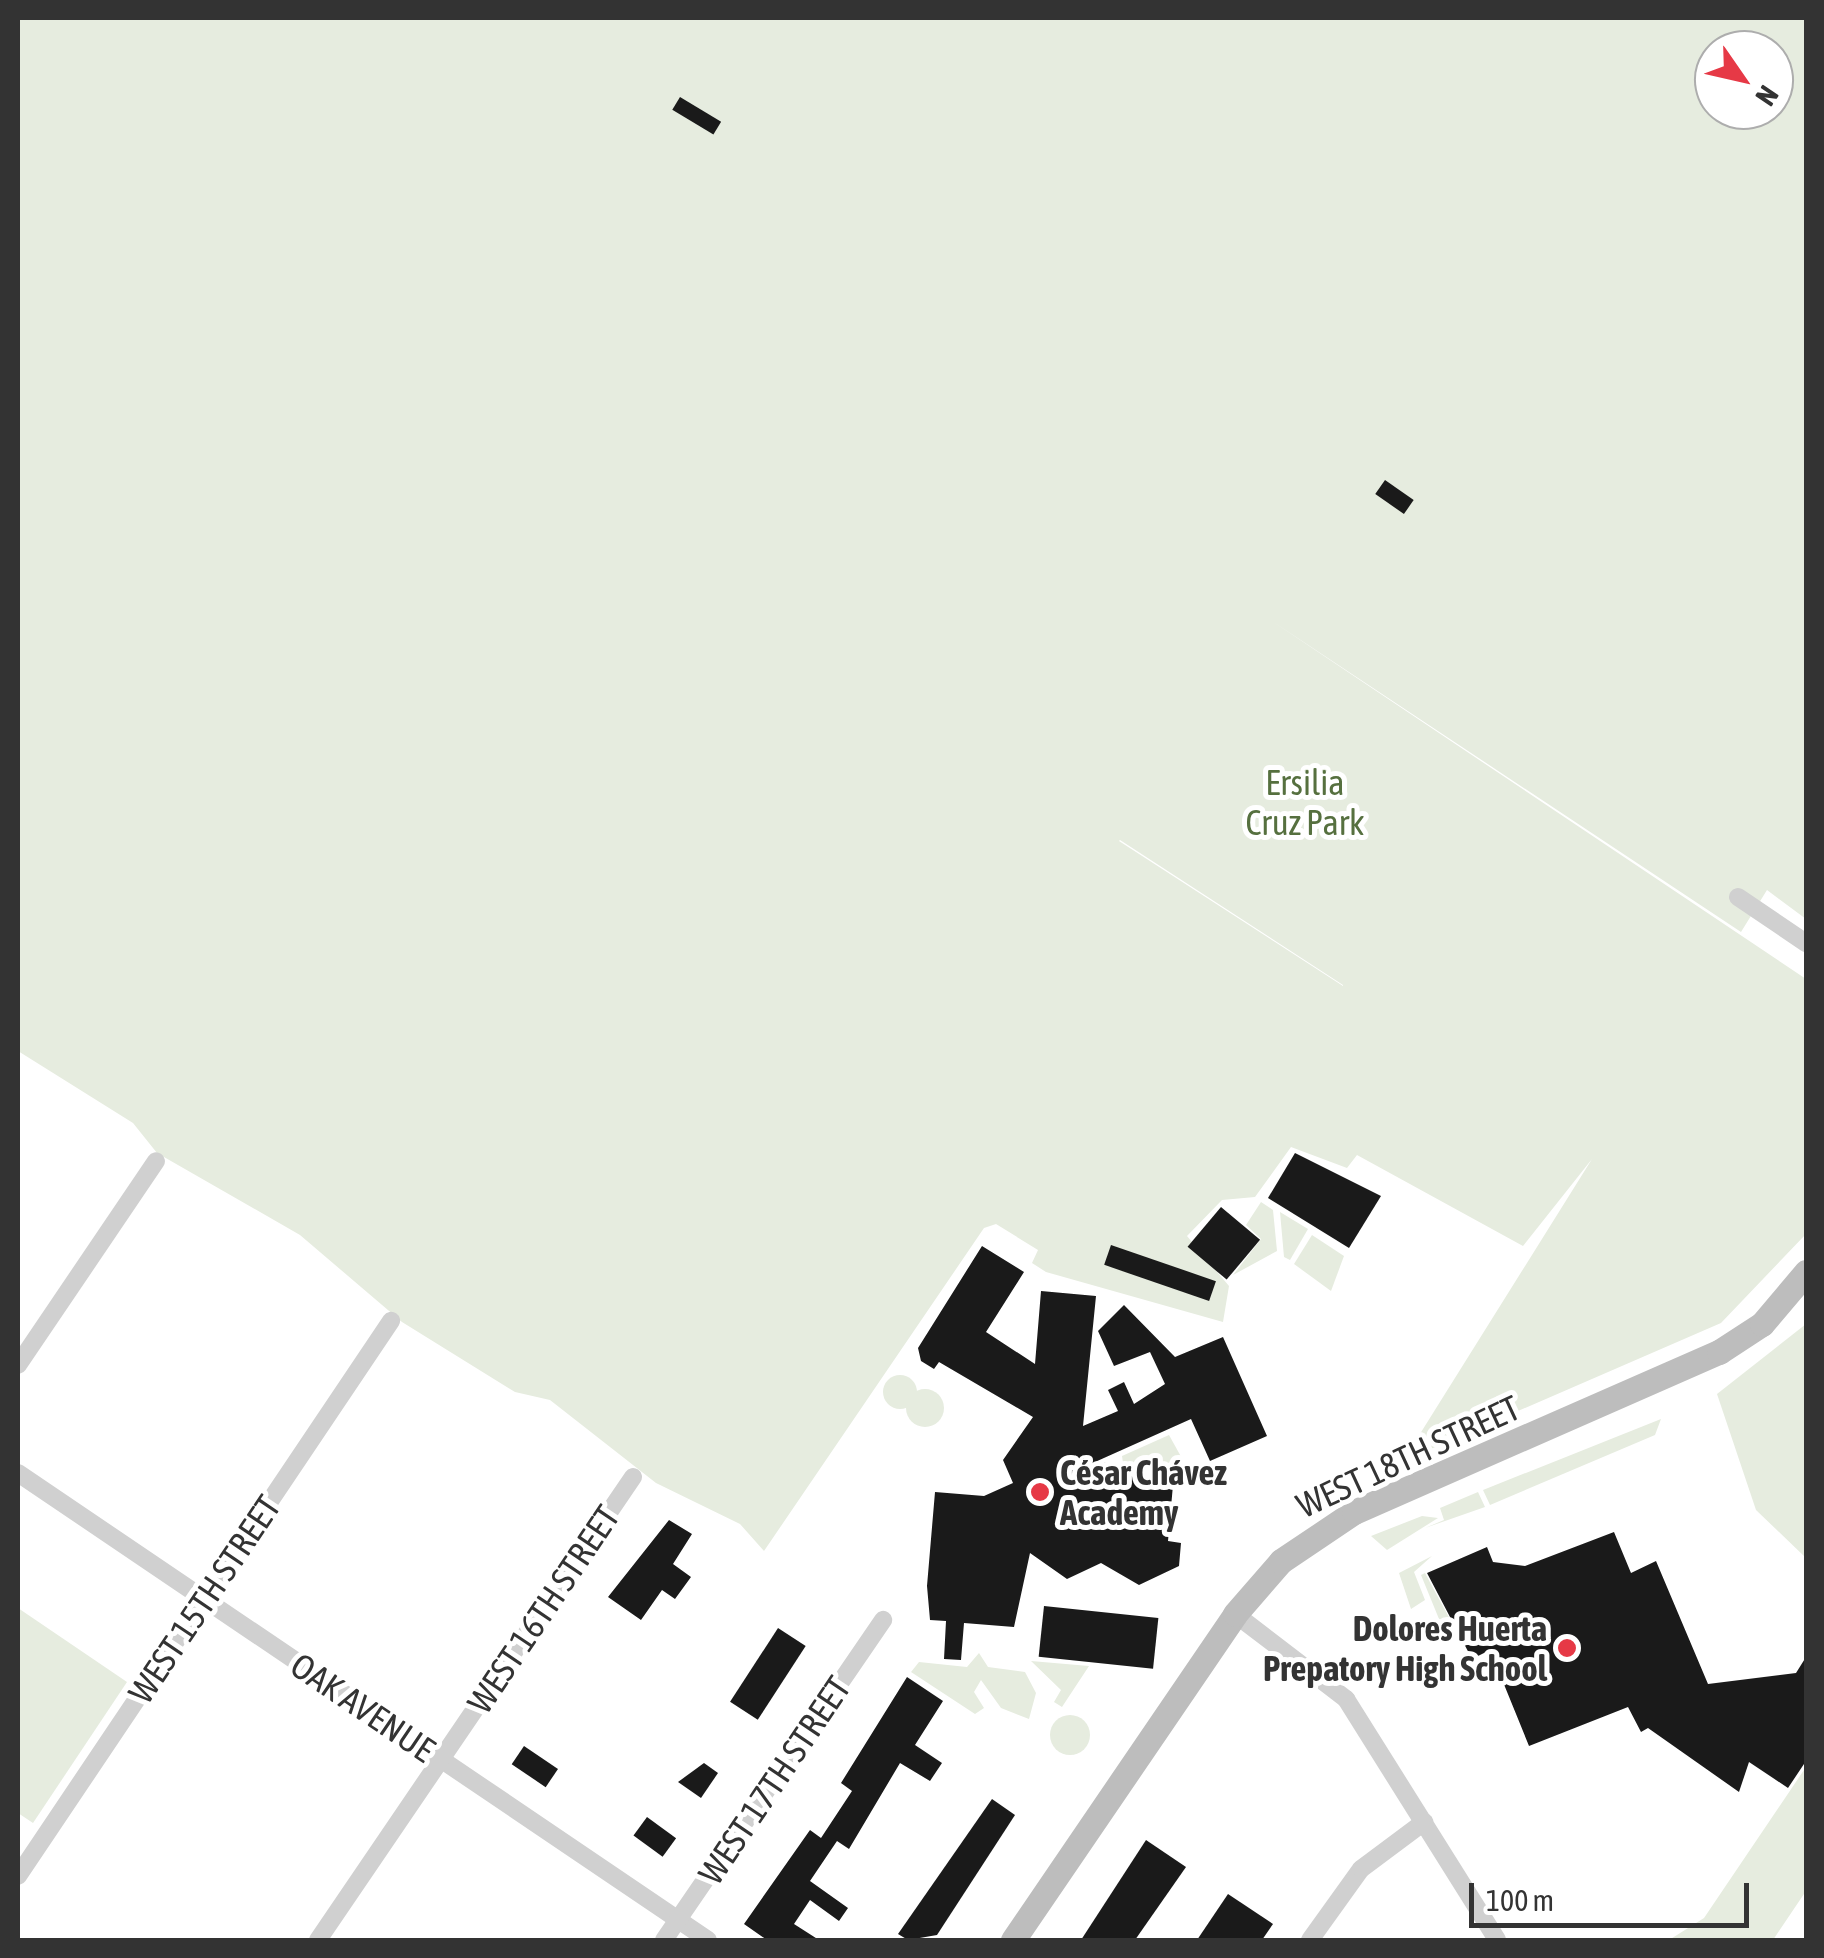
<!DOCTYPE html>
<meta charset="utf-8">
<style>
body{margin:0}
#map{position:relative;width:1824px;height:1958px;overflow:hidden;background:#fff;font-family:"Asap Condensed",sans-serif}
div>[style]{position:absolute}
.green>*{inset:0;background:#e6ecdf}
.round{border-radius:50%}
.building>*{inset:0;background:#1a1a1a;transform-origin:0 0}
.street>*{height:18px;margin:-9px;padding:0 9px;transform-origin:9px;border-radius:9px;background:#d0d0d0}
.secondary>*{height:25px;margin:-12.5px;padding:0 12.5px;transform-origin:12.5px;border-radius:12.5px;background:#bdbdbd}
.dots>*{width:28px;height:28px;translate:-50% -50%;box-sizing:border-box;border:5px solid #fff;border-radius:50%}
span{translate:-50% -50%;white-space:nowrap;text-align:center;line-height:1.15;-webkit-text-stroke:10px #fff;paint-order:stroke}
.park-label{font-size:35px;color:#56703f}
.street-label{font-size:35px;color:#333}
.poi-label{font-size:35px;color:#333;font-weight:700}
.left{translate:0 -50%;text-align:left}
.right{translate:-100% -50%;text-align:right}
.frame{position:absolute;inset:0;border:20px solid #333;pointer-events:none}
.north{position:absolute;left:1694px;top:30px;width:100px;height:100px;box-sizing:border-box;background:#fff;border:2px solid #adadad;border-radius:50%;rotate:124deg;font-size:28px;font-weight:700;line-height:40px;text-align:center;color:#333}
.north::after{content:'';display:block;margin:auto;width:35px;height:45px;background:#e63946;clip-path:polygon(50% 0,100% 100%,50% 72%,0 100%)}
.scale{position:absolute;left:1469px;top:1883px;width:280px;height:45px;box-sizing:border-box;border:5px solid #333;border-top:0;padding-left:12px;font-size:30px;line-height:35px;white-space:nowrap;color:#333;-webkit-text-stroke:8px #fff;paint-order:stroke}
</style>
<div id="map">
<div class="green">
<div style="clip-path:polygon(evenodd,18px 18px,1806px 18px,1806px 919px,1767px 890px,1741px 932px,1266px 617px,1806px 979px,1806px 1234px,1721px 1323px,1403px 1461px,1592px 1159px,1523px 1246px,1357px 1155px,1347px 1168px,1291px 1147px,1255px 1197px,1222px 1200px,1187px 1236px,1229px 1286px,1223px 1322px,1046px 1272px,1032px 1263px,1038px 1250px,996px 1224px,984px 1228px,764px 1551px,740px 1524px,656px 1483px,550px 1400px,515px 1392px,402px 1322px,300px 1235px,157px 1153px,133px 1123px,18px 1051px,18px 18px,1714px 50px,1774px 50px,1774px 110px,1714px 110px,1714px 50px,18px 18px,1120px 840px,1343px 985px,1343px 986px,1119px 841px,1120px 840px)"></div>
<div style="clip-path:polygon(1261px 1202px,1273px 1210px,1277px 1251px,1233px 1275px,1261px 1239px,1246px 1225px)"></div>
<div style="clip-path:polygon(1280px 1212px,1308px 1229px,1290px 1260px,1284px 1257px)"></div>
<div style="clip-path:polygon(1312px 1235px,1344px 1256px,1331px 1291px,1294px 1264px)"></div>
<div style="clip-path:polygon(1806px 1324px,1806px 1558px,1756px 1510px,1717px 1394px)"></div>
<div class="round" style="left:883px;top:1375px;width:34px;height:34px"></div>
<div class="round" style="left:906px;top:1389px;width:38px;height:38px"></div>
<div style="clip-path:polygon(1661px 1419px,1655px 1435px,1490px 1505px,1483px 1490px)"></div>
<div style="clip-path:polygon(1169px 1435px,1184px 1462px,1177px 1468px,1123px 1463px,1122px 1456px)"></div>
<div style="clip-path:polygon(1478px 1492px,1485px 1507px,1425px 1528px,1444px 1520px,1440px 1508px)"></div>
<div style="clip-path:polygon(1422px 1516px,1438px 1518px,1387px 1550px,1371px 1536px)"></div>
<div style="clip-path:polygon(1432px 1556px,1414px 1572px,1425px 1600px,1411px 1609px,1399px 1573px)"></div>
<div style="clip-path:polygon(1425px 1573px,1458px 1634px,1448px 1641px,1421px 1575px)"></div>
<div style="clip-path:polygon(18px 1608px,127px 1682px,33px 1823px,18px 1813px)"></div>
<div style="clip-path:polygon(979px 1653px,988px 1667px,1025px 1672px,1036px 1693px,1029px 1719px,1001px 1708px,981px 1680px,974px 1692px,984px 1708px,975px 1714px,911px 1672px,919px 1662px,967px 1667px)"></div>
<div style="clip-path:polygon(1031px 1661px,1089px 1666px,1062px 1707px,1054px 1702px,1061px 1690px)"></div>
<div class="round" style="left:1050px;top:1715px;width:40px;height:40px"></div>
<div style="clip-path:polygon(1806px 1767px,1806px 1891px,1773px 1940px,1669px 1940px,1704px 1918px)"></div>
</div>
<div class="building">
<div style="left:680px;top:97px;width:48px;height:15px;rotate:31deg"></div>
<div style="left:1385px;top:480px;width:35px;height:17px;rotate:35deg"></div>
<div style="clip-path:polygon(1295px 1153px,1381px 1196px,1349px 1248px,1268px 1198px)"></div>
<div style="left:1221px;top:1207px;width:51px;height:52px;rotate:40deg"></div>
<div style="left:1111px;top:1245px;width:111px;height:21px;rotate:19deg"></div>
<div style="clip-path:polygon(982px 1246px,1024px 1272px,986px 1332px,1035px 1364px,1041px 1291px,1096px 1296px,1083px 1426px,1118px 1411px,1108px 1390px,1124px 1382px,1134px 1404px,1165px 1384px,1150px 1352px,1114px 1366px,1098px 1331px,1124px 1305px,1175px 1357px,1223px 1337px,1267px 1436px,1210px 1461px,1191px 1419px,1095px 1462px,1140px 1466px,1139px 1482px,1173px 1485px,1168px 1541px,1181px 1543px,1179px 1566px,1139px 1585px,1101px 1563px,1067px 1579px,1030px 1553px,1014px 1627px,964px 1623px,961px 1660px,944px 1659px,946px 1621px,930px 1620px,927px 1586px,935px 1492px,984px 1496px,1013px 1483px,1003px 1460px,1033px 1417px,939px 1362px,934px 1369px,921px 1361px,918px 1348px)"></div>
<div style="clip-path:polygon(669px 1520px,692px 1534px,673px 1564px,691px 1577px,675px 1599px,662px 1590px,641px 1620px,608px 1597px)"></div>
<div style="clip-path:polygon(1614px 1532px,1631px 1573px,1656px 1561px,1708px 1684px,1796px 1673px,1806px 1657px,1806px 1761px,1788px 1788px,1749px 1762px,1739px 1792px,1648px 1728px,1641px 1732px,1628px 1707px,1529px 1746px,1490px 1650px,1472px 1659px,1427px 1573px,1487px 1547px,1493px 1562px,1525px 1566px)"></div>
<div style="left:1044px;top:1606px;width:115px;height:51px;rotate:6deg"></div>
<div style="left:778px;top:1628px;width:33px;height:88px;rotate:33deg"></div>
<div style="clip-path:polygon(907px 1677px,943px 1701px,915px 1745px,942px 1763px,930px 1781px,900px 1763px,849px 1849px,837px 1841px,810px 1881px,848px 1908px,839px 1921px,810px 1900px,794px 1924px,819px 1940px,767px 1940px,744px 1924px,810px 1830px,821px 1838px,852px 1791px,841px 1783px)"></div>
<div style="left:524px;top:1746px;width:41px;height:22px;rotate:34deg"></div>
<div style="clip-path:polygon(704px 1763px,718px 1773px,701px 1798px,678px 1782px)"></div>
<div style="clip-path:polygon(992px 1799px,1015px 1815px,937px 1935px,908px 1940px,898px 1934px)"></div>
<div style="left:647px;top:1817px;width:36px;height:23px;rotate:36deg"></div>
<div style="clip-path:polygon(1146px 1840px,1186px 1867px,1135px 1940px,1081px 1940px)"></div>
<div style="clip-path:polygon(1228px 1894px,1273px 1924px,1262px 1940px,1197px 1940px)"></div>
</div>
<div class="street">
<div style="left:1738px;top:897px;width:82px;rotate:34.1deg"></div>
<div style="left:18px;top:1365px;width:246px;rotate:-55.9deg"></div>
<div style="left:18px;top:1473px;width:833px;rotate:34.09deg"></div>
<div style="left:1235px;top:1614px;width:140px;rotate:37.4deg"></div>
<div style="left:1346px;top:1699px;width:284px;rotate:57.9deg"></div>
<div style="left:18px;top:1876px;width:669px;rotate:-56.1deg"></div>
<div style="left:318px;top:1940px;width:560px;rotate:-55.77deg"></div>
<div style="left:664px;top:1940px;width:388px;rotate:-55.6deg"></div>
<div style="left:1310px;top:1940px;width:87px;rotate:-54.3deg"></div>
<div style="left:1361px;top:1869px;width:79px;rotate:-36.7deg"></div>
</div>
<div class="secondary">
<div style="left:1013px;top:1940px;width:394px;rotate:-55.7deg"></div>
<div style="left:1235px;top:1614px;width:70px;rotate:-49deg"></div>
<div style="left:1281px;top:1561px;width:88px;rotate:-33.9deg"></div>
<div style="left:1354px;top:1512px;width:399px;rotate:-23.7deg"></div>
<div style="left:1719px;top:1352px;width:51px;rotate:-33.1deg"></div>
<div style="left:1762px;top:1324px;width:68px;rotate:-49.8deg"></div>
</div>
<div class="dots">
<div style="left:1040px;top:1492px;background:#e63946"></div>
<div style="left:1567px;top:1648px;background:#e63946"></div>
</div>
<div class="park-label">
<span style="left:1305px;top:802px">Ersilia<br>Cruz Park</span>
</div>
<div class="street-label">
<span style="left:1408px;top:1456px;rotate:-25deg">WEST 18TH STREET</span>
<span style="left:204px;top:1599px;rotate:-56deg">WEST 15TH STREET</span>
<span style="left:543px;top:1609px;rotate:-56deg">WEST 16TH STREET</span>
<span style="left:363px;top:1707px;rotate:34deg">OAK AVENUE</span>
<span style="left:774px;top:1780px;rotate:-56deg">WEST 17TH STREET</span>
</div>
<div class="poi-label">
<span class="left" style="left:1060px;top:1492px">César Chávez<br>Academy</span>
<span class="right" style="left:1547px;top:1648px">Dolores Huerta<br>Prepatory High School</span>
</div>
<div class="frame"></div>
<div class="north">N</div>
<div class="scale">100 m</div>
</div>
